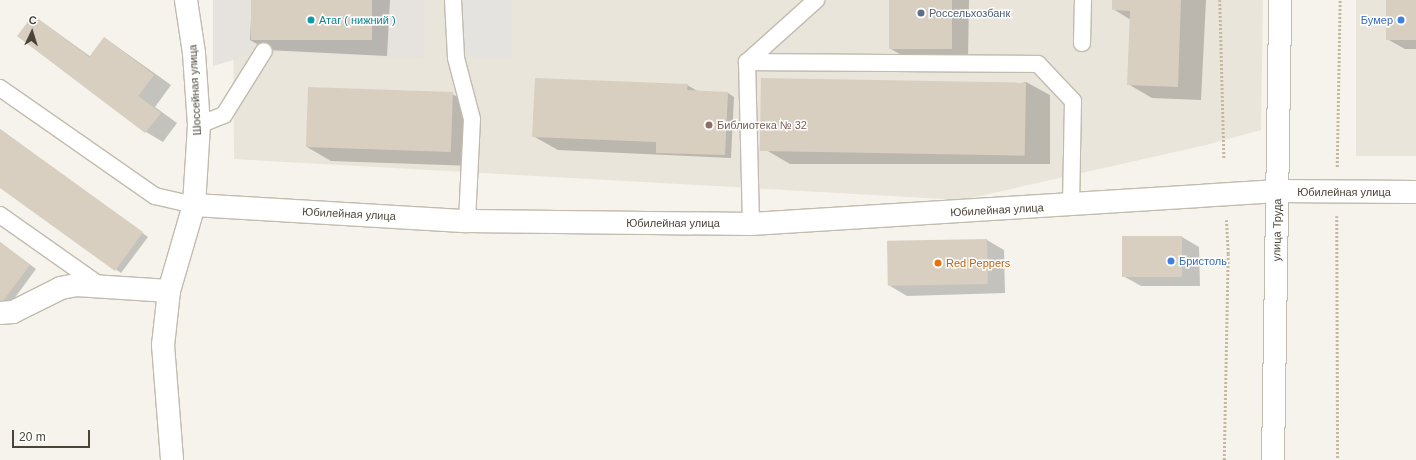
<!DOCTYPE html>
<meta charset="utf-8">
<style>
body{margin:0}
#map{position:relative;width:1416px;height:460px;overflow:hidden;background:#f6f3ec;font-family:Helvetica,sans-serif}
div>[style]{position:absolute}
.residential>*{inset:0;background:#eae5da;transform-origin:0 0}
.industrial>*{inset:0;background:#e6e2dd}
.parking>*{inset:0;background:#e5e3e0;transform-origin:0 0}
.shadow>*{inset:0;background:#0003}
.building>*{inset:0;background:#d8cfc1;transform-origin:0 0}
.path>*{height:2.5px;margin-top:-1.25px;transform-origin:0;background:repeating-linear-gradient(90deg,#c4b79f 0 2px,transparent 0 4px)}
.roads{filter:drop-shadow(1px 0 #c2bbae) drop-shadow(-1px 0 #c2bbae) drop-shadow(0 1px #c2bbae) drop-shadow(0 -1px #c2bbae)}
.service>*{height:16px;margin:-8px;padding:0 8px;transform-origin:8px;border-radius:8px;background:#fff}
.minor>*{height:22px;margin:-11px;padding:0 11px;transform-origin:11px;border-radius:11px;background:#fff}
.tertiary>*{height:22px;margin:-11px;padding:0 11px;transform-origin:11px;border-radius:11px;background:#fff}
.dots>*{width:11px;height:11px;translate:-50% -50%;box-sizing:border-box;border:2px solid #fff;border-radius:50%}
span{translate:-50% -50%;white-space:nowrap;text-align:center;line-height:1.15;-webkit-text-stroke:3px #fff;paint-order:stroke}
.service-label{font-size:11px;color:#4e5e75}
.left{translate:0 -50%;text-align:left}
.culture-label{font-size:11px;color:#0d838f}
.shop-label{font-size:11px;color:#366cbe}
.right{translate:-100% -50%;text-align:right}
.street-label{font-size:11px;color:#4b4439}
.education-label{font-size:11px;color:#785e54}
.food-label{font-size:11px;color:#c56008}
.north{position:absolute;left:12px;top:12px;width:40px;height:40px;-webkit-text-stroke:3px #fff;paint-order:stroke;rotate:4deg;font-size:11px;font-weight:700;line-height:16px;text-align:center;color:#4b4439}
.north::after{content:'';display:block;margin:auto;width:14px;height:18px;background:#4b4439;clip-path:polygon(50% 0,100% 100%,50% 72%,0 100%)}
.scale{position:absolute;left:12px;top:430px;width:78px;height:18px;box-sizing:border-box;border:2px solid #4b4439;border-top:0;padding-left:5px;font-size:12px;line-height:14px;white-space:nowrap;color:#4b4439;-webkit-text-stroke:3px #fff;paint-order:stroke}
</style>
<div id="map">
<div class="residential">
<div style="clip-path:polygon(233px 0,1263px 0,1261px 130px,1206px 145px,962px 200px,234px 159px)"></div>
<div style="left:1356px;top:0;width:60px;height:156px"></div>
</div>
<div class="industrial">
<div style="clip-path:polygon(213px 0,424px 0,424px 59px,264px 51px,213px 66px)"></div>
</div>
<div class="parking">
<div style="left:451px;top:0;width:61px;height:58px"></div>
</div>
<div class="shadow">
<div style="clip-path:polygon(252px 0,390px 0,387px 56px,267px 50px,250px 40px)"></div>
<div style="clip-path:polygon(890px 0,969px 0,968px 58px,907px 58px,889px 48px)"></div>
<div style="clip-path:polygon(1113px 0,1206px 0,1201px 100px,1152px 98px,1128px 84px,1131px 20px,1113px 9px)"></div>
<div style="clip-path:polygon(1387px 0,1416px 0,1416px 49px,1405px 49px,1387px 39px)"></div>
<div style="clip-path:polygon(34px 16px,91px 57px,105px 38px,171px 85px,155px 107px,177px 123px,163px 142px,146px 132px,19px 36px)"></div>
<div style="clip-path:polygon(1026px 82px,1050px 95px,1050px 164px,790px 164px,766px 150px)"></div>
<div style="clip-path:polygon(687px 85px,699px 92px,728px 93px,734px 97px,731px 158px,558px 150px,533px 136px)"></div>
<div style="clip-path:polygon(452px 94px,477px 107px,474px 166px,331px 161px,307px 147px)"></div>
<div style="clip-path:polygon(0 129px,148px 237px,121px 273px,0 186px)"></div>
<div style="clip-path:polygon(1123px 237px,1182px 237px,1199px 247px,1200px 286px,1141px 286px,1123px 276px)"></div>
<div style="clip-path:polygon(987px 240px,1004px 250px,1005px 293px,907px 296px,890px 286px)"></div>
<div style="clip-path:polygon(0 242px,36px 269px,8px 307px,0 302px)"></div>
</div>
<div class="building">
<div style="left:251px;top:0;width:121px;height:40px"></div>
<div style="left:889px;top:0;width:63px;height:49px"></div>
<div style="clip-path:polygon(1112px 0,1181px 0,1178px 87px,1127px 85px,1130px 11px,1112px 10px)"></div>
<div style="left:1386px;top:0;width:30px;height:40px"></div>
<div style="clip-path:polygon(33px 15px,89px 57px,104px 37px,154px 75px,138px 96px,161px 113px,145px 133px,17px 36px)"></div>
<div style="clip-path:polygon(535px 78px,688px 84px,687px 90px,728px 92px,725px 155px,656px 153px,656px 142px,532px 137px)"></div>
<div style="left:761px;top:78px;width:265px;height:73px;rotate:1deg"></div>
<div style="left:308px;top:87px;width:145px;height:60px;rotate:2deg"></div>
<div style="clip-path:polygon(0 129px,143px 232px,115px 271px,0 188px)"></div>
<div style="left:1122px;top:236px;width:60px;height:41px"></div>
<div style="left:987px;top:239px;width:45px;height:100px;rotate:89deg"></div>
<div style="clip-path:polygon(0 242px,30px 265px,0 305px)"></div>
</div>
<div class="path">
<div style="left:1220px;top:0;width:158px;rotate:88.5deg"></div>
<div style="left:1337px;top:167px;width:167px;rotate:-89deg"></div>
<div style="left:1337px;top:216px;width:244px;rotate:89.8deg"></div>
<div style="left:1224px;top:460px;width:206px;rotate:-88.9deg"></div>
<div style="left:1228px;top:254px;width:34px;rotate:-93deg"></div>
</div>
<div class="roads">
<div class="service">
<div style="left:453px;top:0;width:58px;rotate:87deg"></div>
<div style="left:456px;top:58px;width:63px;rotate:75.3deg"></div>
<div style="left:472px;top:119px;width:102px;rotate:92.8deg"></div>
<div style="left:1082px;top:43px;width:43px;rotate:-88.7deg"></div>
<div style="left:747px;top:62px;width:291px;rotate:0.4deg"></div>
<div style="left:1038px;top:64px;width:51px;rotate:46.6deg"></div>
<div style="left:1073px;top:101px;width:104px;rotate:91.1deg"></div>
<div style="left:0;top:88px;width:189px;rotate:34.9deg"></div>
<div style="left:155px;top:196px;width:40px;rotate:13deg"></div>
<div style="left:199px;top:125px;width:27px;rotate:-22deg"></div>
<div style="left:224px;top:115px;width:75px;rotate:-58deg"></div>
<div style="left:0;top:215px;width:125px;rotate:35.2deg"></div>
<div style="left:751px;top:224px;width:162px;rotate:-91.4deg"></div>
<div style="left:747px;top:62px;width:93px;rotate:-41.9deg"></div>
</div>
<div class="minor">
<div style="left:194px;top:205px;width:273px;rotate:3.4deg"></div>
<div style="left:467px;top:221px;width:284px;rotate:0.6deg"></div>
<div style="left:751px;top:224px;width:528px;rotate:-3.58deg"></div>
<div style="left:1278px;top:191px;width:138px;rotate:0.4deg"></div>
<div style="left:169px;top:291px;width:54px;rotate:96.3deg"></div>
<div style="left:163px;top:345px;width:115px;rotate:85.5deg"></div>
<div style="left:0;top:313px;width:13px;rotate:-4deg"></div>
<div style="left:13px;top:312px;width:54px;rotate:-26.6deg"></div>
<div style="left:61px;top:288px;width:15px;rotate:-11deg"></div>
<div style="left:76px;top:285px;width:93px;rotate:3.7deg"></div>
<div style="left:169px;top:291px;width:90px;rotate:-73.8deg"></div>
<div style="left:194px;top:205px;width:80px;rotate:-86.4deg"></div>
<div style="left:199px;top:125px;width:72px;rotate:-94deg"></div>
<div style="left:194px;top:53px;width:54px;rotate:-98.6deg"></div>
</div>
<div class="tertiary">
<div style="left:1273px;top:460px;width:460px;rotate:-89.1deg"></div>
</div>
</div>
<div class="dots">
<div style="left:921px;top:13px;background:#5c6f8a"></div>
<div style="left:311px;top:20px;background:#0f9aa8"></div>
<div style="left:1401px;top:20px;background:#3f7fe0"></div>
<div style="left:709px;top:125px;background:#8d6e63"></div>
<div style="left:1171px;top:261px;background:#3f7fe0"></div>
<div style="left:938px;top:263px;background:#e8710a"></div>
</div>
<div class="service-label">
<span class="left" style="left:929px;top:13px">Россельхозбанк</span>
</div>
<div class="culture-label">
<span class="left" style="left:319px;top:20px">Атаг ( нижний )</span>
</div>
<div class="shop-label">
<span class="right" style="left:1393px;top:20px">Бумер</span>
<span class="left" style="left:1179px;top:261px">Бристоль</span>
</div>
<div class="street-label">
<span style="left:195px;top:90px;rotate:-93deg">Шоссейная улица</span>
<span style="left:1344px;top:192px">Юбилейная улица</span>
<span style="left:997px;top:210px;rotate:-3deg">Юбилейная улица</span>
<span style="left:349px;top:214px;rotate:3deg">Юбилейная улица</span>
<span style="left:673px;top:223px">Юбилейная улица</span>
<span style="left:1277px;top:230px;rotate:-89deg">улица Труда</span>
</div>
<div class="education-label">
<span class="left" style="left:717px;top:125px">Библиотека № 32</span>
</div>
<div class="food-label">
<span class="left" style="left:946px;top:263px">Red Peppers</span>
</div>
<div class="north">С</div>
<div class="scale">20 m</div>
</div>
